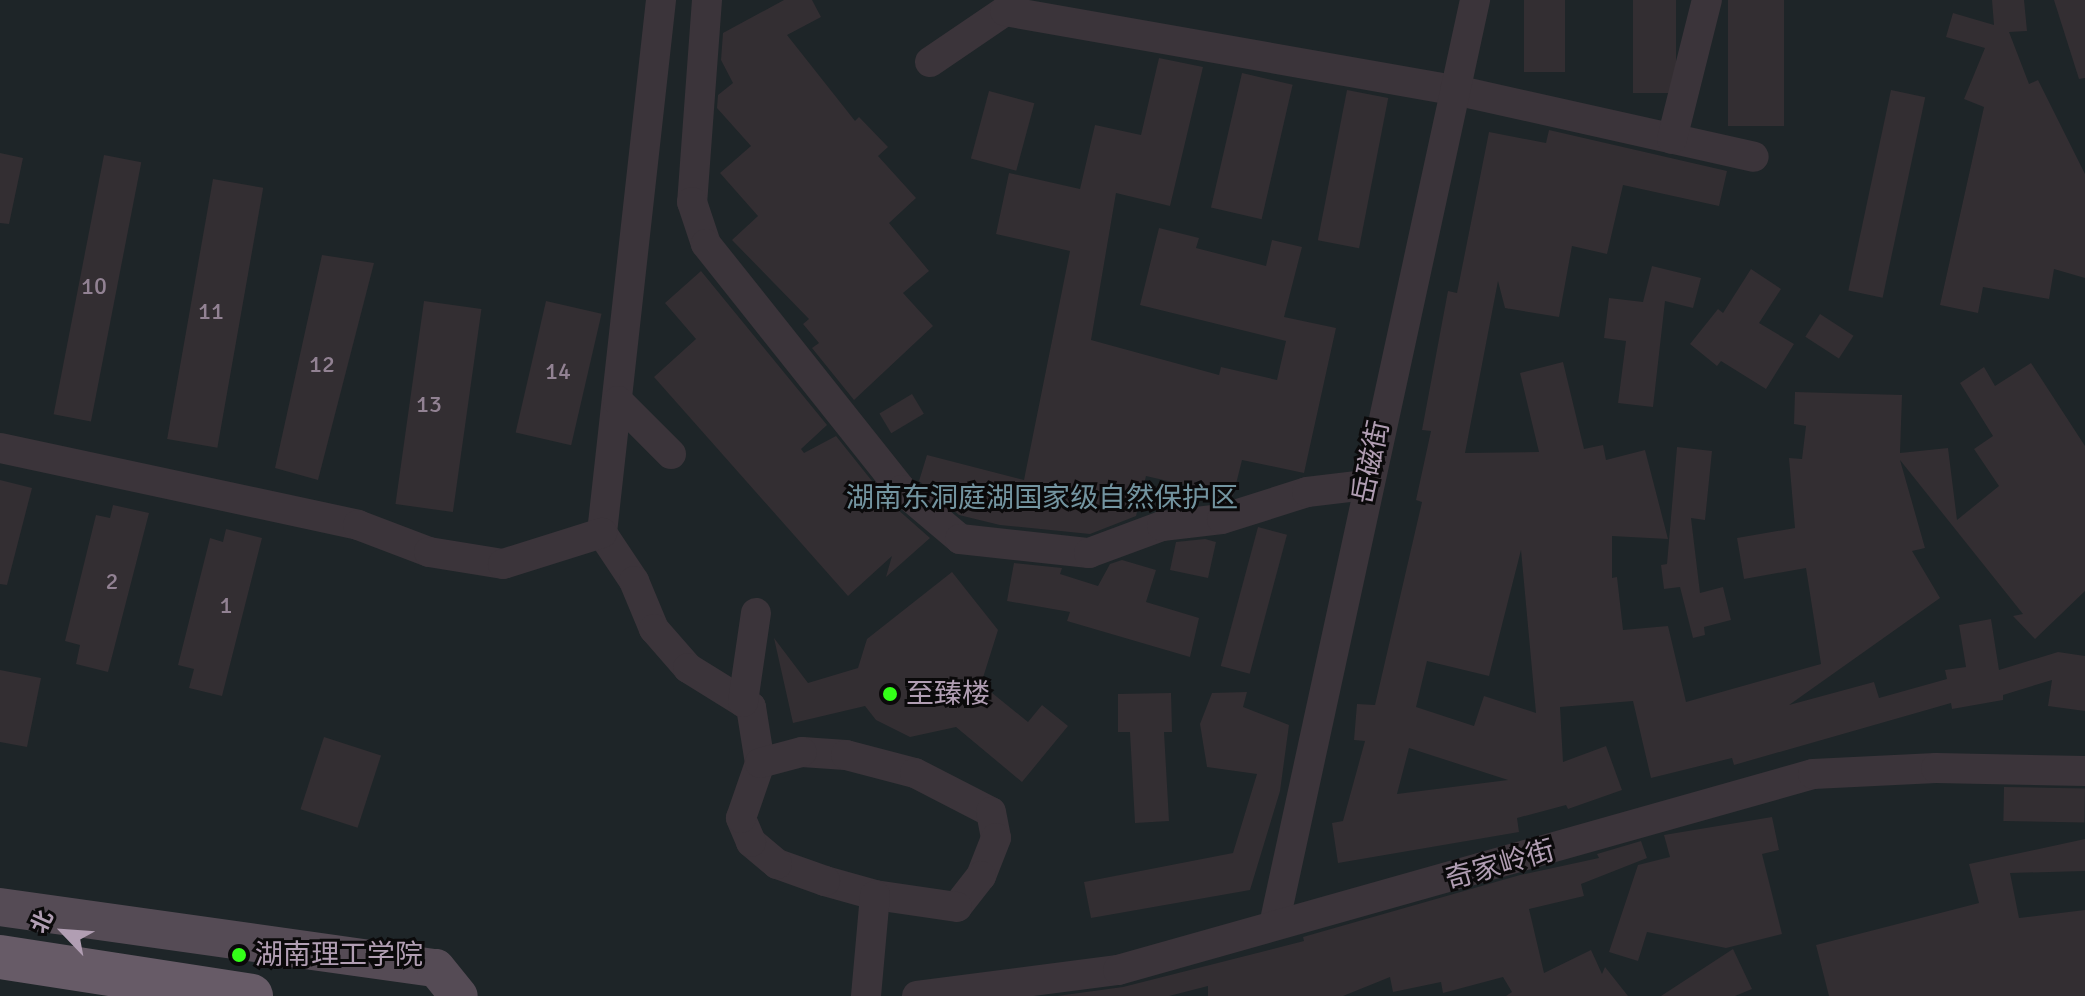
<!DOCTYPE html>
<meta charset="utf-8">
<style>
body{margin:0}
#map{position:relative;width:2085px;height:996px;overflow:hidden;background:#110f10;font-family:Signika,"Noto Sans SC",sans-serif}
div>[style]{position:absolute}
.green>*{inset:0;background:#1e2528;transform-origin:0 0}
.building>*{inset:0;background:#332e32;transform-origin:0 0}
.minor>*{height:30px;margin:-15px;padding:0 15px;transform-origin:15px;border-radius:15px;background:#3b343a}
.major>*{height:38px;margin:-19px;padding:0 19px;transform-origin:19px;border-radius:19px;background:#554b55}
.highway>*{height:44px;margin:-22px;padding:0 22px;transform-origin:22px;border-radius:22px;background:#675b67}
.dots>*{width:22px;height:22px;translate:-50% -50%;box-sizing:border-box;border:4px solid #0b0a0b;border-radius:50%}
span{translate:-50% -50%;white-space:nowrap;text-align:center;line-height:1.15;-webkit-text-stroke:6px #0b0a0b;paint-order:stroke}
.number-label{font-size:24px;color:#928293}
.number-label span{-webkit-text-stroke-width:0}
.street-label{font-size:28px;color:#b19eb3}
.park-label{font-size:28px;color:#7394a0}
.poi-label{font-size:28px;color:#b19eb3}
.left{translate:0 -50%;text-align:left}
.north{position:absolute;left:24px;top:892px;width:80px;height:80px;-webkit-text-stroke:6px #0b0a0b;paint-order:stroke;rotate:295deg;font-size:22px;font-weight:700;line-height:32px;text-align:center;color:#b19eb3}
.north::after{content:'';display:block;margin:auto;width:28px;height:36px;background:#b19eb3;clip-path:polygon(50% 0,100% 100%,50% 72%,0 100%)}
</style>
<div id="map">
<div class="green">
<div style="left:0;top:0;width:2085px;height:996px"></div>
</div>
<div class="building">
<div style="clip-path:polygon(784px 0,812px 0,821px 17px,787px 35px,855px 121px,859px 117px,888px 147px,878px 156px,916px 198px,889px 223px,929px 271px,903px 293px,933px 326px,854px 400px,812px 348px,819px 343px,803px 324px,809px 319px,732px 240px,758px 216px,720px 173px,751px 146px,717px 108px,718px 95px,733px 83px,721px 60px,723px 33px)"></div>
<div style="left:1524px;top:0;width:41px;height:72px"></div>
<div style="left:1633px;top:0;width:43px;height:93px"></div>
<div style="left:1728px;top:0;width:56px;height:126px"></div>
<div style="clip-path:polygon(1992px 0,2024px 0,2027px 31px,2009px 32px,2029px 84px,2038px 80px,2085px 174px,2085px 278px,2054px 269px,2049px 299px,1983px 287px,1978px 313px,1940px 305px,1984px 107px,1964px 99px,1985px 48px,1946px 37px,1953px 13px,1994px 25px)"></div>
<div style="clip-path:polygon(2054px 0,2085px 0,2085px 78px,2079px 79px)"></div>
<div style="clip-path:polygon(1159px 58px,1203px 67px,1170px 206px,1116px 193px,1091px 340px,1219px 375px,1221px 367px,1277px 380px,1286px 341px,1140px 305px,1159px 228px,1199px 238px,1196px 248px,1266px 266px,1272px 240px,1302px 247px,1284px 317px,1336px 328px,1304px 473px,1242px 460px,1233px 496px,1146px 476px,1136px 516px,1090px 534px,1000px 525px,959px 515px,919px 481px,927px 455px,1024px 480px,1070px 251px,996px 234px,1009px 173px,1080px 189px,1095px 125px,1141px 135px)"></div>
<div style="left:1242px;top:73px;width:52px;height:138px;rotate:13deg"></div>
<div style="left:1347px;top:90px;width:42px;height:153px;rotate:11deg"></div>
<div style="left:1891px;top:90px;width:35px;height:205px;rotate:12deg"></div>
<div style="left:989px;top:91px;width:47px;height:70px;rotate:15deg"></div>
<div style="clip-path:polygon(evenodd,1549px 130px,1727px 171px,1719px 206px,1623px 185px,1607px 254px,1572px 246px,1559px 317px,1505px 308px,1498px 281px,1465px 453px,1539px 452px,1520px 373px,1563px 362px,1584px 449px,1603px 445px,1606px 460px,1645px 450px,1668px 539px,1612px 536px,1612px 578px,1617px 577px,1623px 630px,1668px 626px,1686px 702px,1821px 664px,1806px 568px,1744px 579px,1737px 538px,1795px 528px,1789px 458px,1802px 459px,1806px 426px,1794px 424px,1795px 392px,1902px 395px,1900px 453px,1948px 448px,1957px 520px,1999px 486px,1974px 449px,1993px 436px,1960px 383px,1984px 367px,1995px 386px,2031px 363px,2085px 446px,2085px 591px,2035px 639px,2013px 616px,2023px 614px,1900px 460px,1925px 548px,1912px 551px,1940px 598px,1789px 705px,1874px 682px,1879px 698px,1947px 679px,1945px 670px,1966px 667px,1959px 625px,1991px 619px,1999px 670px,2058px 652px,2085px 656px,2085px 711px,2048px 706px,2052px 680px,2003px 695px,2003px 700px,1952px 709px,1951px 703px,1734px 765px,1732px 758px,1651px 778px,1633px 701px,1560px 707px,1563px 762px,1606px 746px,1622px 790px,1568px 809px,1566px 805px,1517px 818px,1519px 832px,1338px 863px,1332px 823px,1343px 821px,1365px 741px,1354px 740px,1357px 704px,1375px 705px,1422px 502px,1416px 500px,1431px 431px,1422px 430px,1448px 291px,1457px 293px,1489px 132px,1546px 143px,1549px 130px,1521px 550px,1536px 713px,1484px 696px,1474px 726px,1416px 707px,1427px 661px,1489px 676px,1521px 550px,1549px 130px,1409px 748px,1508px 780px,1397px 794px,1409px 748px)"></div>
<div style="clip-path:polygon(0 153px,23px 158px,9px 224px,0 223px)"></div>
<div style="left:104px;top:155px;width:38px;height:264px;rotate:11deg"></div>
<div style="left:213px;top:179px;width:51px;height:264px;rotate:10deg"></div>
<div style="clip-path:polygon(322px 255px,374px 263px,318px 480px,275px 468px)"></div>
<div style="clip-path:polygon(1652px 266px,1701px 278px,1693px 308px,1665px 301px,1653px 407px,1618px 403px,1626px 341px,1604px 338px,1609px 298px,1643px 302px)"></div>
<div style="clip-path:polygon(1751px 269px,1781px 289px,1759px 323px,1794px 344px,1766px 389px,1721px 361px,1717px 366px,1690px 344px,1718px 309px,1723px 313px)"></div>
<div style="clip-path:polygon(701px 271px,827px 425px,801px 449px,804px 453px,836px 436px,888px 501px,930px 538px,886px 577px,892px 556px,848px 596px,654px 377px,696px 339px,665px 303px)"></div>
<div style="left:424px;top:301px;width:58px;height:205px;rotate:8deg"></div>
<div style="left:546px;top:301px;width:57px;height:135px;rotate:13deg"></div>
<div style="left:1820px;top:314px;width:40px;height:27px;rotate:33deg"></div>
<div style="left:912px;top:394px;width:23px;height:38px;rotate:59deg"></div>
<div style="clip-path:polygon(1677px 447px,1712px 451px,1705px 520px,1691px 518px,1700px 593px,1723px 587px,1731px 620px,1704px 627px,1705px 635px,1693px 638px,1680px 587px,1664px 589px,1661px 565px,1667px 564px)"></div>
<div style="clip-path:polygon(0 480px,32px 488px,7px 585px,0 584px)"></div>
<div style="clip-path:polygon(113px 505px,149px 513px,108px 672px,76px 664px,80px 645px,65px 641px,96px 515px,110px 518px)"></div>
<div style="left:1258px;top:527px;width:30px;height:144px;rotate:15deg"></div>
<div style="clip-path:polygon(226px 529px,262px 538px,222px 696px,189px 688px,194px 669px,178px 665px,210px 538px,223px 542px)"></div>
<div style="clip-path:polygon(1205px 539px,1216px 542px,1208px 578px,1170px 570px,1176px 542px)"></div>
<div style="clip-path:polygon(1122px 560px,1156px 570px,1146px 602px,1199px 618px,1190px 657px,1067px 621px,1070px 612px,1007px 601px,1014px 563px,1062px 568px,1060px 574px,1098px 586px,1110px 564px)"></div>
<div style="clip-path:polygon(952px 572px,998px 630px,981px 684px,1028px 722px,1042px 705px,1068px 726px,1022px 782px,956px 727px,910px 737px,876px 720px,865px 706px,793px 723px,774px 638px,808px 683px,858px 668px,867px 639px)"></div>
<div style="clip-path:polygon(0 670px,41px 678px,27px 747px,0 742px)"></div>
<div style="clip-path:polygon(1247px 692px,1243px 707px,1289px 725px,1280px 791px,1250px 890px,1091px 918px,1084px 882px,1233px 853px,1257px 774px,1207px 767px,1200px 724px,1212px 693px)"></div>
<div style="clip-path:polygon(1171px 693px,1172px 732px,1164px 732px,1169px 821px,1135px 823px,1130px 732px,1118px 732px,1118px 694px)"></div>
<div style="left:324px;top:737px;width:60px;height:76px;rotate:18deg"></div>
<div style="left:2004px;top:787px;width:81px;height:34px;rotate:1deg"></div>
<div style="clip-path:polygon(1772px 817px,1779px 850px,1762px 854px,1782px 934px,1726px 948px,1647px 932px,1638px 961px,1609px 952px,1638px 865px,1670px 857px,1664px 835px)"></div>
<div style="clip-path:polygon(2085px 839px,2085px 871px,2010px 873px,2019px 918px,2085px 910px,2085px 996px,1829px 996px,1816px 945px,1979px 903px,1969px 864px)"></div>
<div style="clip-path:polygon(1641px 841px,1647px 858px,1581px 884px,1584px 896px,1529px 909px,1544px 973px,1591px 950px,1602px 974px,1605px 967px,1628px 996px,1506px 996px,1512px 992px,1503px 977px,1443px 993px,1441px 982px,1393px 992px,1390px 977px,1343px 996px,1208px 996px,1208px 986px,1169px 996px,1057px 996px,1123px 987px,1304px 941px,1303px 937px,1520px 875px,1599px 858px,1597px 854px)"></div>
<div style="clip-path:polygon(1733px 949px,1752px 989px,1735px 996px,1661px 996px)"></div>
</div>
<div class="minor">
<div style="left:661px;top:0;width:536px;rotate:96.32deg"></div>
<div style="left:602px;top:533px;width:58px;rotate:56.3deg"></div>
<div style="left:634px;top:581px;width:52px;rotate:67.4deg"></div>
<div style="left:654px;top:629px;width:52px;rotate:48.9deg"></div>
<div style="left:688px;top:668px;width:74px;rotate:31.8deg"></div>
<div style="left:751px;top:707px;width:57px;rotate:80.9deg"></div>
<div style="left:707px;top:0;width:203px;rotate:94.2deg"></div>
<div style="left:692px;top:202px;width:44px;rotate:71.6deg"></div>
<div style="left:706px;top:244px;width:315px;rotate:51.5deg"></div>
<div style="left:902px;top:490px;width:76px;rotate:40.2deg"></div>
<div style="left:960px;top:539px;width:130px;rotate:6.2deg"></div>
<div style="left:1089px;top:553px;width:78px;rotate:-20.3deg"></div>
<div style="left:1162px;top:526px;width:60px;rotate:-6.7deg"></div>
<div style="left:1222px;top:519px;width:89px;rotate:-17.6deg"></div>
<div style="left:1307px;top:492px;width:59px;rotate:-6.8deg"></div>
<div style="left:930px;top:62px;width:91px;rotate:-34.2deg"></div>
<div style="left:1005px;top:11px;width:457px;rotate:10deg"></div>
<div style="left:1455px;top:90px;width:306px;rotate:12.6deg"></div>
<div style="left:1672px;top:139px;width:143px;rotate:-75.9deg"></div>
<div style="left:618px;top:401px;width:75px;rotate:45deg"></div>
<div style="left:0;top:448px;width:366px;rotate:12.1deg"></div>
<div style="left:358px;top:525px;width:76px;rotate:20.8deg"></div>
<div style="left:429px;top:552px;width:75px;rotate:9.2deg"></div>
<div style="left:503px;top:564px;width:104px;rotate:-17.4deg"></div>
<div style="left:743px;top:702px;width:90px;rotate:-81.7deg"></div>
<div style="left:802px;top:752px;width:44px;rotate:3.9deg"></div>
<div style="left:846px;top:755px;width:71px;rotate:14.6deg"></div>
<div style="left:915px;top:773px;width:85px;rotate:27.2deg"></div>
<div style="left:991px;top:812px;width:26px;rotate:79deg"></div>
<div style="left:996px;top:838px;width:41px;rotate:111.5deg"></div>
<div style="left:981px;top:876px;width:39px;rotate:128deg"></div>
<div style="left:957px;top:907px;width:83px;rotate:-171.7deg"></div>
<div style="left:875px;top:895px;width:52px;rotate:-164.4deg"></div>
<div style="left:825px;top:881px;width:51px;rotate:-160.5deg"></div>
<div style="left:777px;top:864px;width:34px;rotate:-140deg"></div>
<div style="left:751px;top:842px;width:26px;rotate:-113deg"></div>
<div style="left:741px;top:818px;width:58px;rotate:-70.9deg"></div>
<div style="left:760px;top:763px;width:43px;rotate:-14.7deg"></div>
<div style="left:1274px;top:925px;width:947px;rotate:-77.74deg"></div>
<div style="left:866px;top:996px;width:101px;rotate:-84.9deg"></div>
<div style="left:917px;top:996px;width:203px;rotate:-7.4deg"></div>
<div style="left:1118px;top:970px;width:722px;rotate:-15.75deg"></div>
<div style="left:1813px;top:774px;width:123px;rotate:-2.8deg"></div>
<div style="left:1936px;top:768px;width:149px;rotate:1.2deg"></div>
</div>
<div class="major">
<div style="left:0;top:907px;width:440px;rotate:8deg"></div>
<div style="left:436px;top:968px;width:36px;rotate:51deg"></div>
</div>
<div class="highway">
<div style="left:0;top:957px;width:254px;rotate:8.8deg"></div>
</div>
<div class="dots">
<div style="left:890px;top:694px;background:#33ff18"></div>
<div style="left:239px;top:955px;background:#33ff18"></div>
</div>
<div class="number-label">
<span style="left:94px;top:287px">10</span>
<span style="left:211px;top:312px">11</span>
<span style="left:322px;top:365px">12</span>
<span style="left:558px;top:372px">14</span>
<span style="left:429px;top:405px">13</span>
<span style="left:112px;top:582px">2</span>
<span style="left:226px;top:606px">1</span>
</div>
<div class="street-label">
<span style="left:1371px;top:462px;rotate:-78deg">岳磁街</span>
<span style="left:1500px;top:865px;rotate:-16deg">奇家岭街</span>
</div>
<div class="park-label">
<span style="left:1042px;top:498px">湖南东洞庭湖国家级自然保护区</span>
</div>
<div class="poi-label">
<span class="left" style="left:906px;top:694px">至臻楼</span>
<span class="left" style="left:255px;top:955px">湖南理工学院</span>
</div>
<div class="north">北</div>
</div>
